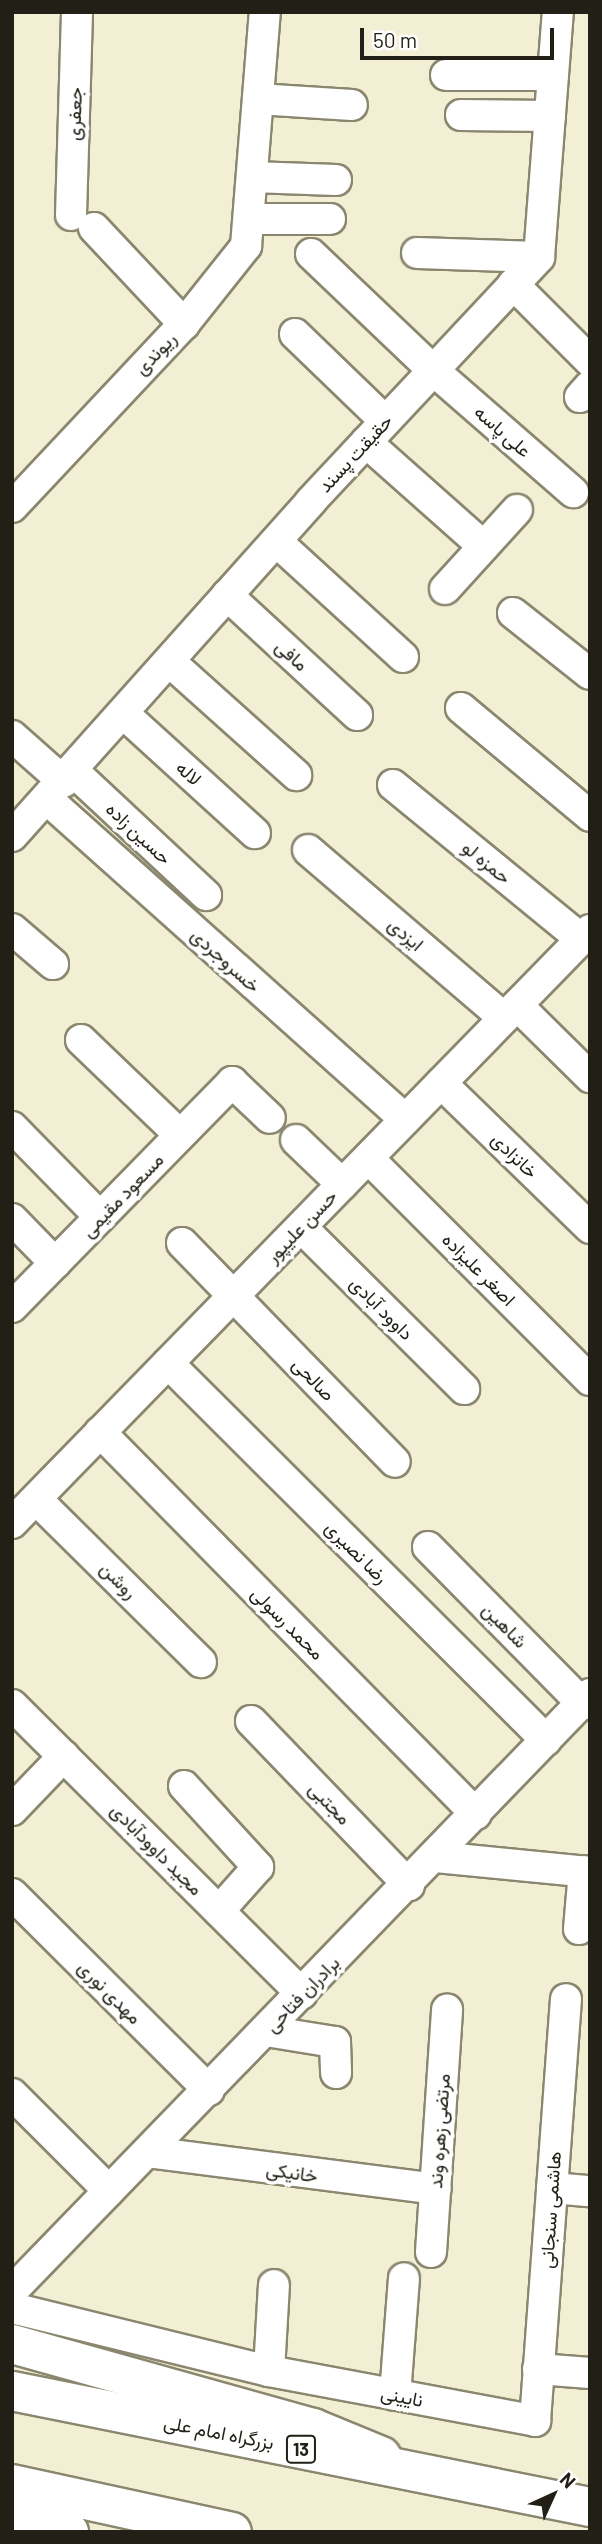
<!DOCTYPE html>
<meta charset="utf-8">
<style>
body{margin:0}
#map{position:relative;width:602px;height:2544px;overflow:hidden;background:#f3efd5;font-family:Barlow,Vazirmatn,sans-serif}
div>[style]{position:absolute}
.roads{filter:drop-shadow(2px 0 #8b876f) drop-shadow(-2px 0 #8b876f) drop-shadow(0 2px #8b876f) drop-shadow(0 -2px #8b876f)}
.street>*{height:30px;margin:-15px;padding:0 15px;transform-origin:15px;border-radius:15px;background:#fff}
.primary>*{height:38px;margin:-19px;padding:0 19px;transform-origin:19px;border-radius:19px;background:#fff}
.highway>*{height:38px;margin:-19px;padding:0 19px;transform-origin:19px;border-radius:19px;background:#fff}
span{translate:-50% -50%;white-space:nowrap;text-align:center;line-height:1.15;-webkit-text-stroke:7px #fff;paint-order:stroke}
.shield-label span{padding:2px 5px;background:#fff;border:2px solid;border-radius:5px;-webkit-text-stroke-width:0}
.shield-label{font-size:18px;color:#211f16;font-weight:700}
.street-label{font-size:19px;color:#211f16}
.frame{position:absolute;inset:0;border:14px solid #211f16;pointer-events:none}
.north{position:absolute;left:518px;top:2460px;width:70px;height:70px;-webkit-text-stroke:5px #fff;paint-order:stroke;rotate:45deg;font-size:19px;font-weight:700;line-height:28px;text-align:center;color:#211f16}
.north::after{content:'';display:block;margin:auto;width:24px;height:32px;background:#211f16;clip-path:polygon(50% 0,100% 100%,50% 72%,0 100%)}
.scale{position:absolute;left:360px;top:28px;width:194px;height:32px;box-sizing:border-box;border:4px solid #211f16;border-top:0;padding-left:9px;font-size:21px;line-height:24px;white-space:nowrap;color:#211f16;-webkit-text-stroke:5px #fff;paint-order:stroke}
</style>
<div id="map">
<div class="roads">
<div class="street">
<div style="left:446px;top:75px;width:107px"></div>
<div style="left:258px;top:99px;width:94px;rotate:3.7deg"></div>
<div style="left:461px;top:115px;width:89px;rotate:0.6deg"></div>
<div style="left:252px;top:177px;width:84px;rotate:2deg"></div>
<div style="left:71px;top:215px;width:203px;rotate:-88.3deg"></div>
<div style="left:250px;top:219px;width:80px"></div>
<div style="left:94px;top:228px;width:132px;rotate:46.8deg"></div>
<div style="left:417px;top:253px;width:122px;rotate:1.9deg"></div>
<div style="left:311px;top:254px;width:168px;rotate:43.6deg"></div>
<div style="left:433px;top:370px;width:186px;rotate:41.1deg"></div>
<div style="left:513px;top:284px;width:109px;rotate:45deg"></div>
<div style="left:295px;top:334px;width:125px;rotate:44deg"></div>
<div style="left:580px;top:397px;width:15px;rotate:-48deg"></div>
<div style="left:366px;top:442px;width:157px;rotate:41.6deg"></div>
<div style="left:12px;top:507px;width:251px;rotate:-46.8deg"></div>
<div style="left:184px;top:324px;width:100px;rotate:-51.5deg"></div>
<div style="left:246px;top:246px;width:235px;rotate:-85.4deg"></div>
<div style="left:276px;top:541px;width:172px;rotate:42.4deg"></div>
<div style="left:445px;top:589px;width:107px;rotate:-47.7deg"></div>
<div style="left:227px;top:595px;width:177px;rotate:42.7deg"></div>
<div style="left:513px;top:613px;width:98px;rotate:38.4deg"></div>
<div style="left:169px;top:661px;width:171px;rotate:41.9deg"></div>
<div style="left:461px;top:708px;width:168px;rotate:39.9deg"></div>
<div style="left:124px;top:714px;width:177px;rotate:42.3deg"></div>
<div style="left:12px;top:736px;width:69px;rotate:41.5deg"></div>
<div style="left:73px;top:771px;width:182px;rotate:43deg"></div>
<div style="left:393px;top:785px;width:243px;rotate:39.3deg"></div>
<div style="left:48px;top:800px;width:479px;rotate:41.8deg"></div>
<div style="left:12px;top:836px;width:449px;rotate:-48.2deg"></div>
<div style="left:311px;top:501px;width:334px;rotate:-46.9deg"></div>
<div style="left:539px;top:257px;width:246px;rotate:-85.6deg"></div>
<div style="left:308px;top:850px;width:258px;rotate:40.6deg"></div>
<div style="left:12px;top:929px;width:54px;rotate:40.5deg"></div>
<div style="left:517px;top:1005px;width:103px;rotate:44.6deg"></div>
<div style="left:81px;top:1040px;width:137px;rotate:43.8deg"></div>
<div style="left:441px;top:1083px;width:208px;rotate:44.2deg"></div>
<div style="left:12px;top:1127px;width:126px;rotate:45.6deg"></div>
<div style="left:296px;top:1140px;width:64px;rotate:43.7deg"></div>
<div style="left:368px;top:1158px;width:314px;rotate:45deg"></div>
<div style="left:12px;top:1219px;width:62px;rotate:45.7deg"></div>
<div style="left:301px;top:1227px;width:230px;rotate:44.8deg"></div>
<div style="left:182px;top:1243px;width:305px;rotate:45.8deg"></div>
<div style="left:12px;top:1307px;width:315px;rotate:-45.6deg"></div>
<div style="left:232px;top:1082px;width:52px;rotate:43.5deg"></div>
<div style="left:168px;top:1363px;width:534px;rotate:44.92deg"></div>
<div style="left:100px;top:1432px;width:536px;rotate:45.45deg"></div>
<div style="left:36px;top:1499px;width:232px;rotate:44.7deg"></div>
<div style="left:12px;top:1523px;width:828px;rotate:-45.73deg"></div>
<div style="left:428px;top:1547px;width:219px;rotate:45.4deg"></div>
<div style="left:582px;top:1703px;width:8px;rotate:7deg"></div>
<div style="left:12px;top:1705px;width:409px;rotate:44.9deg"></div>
<div style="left:251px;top:1721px;width:228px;rotate:46.1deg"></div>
<div style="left:184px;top:1786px;width:110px;rotate:47.6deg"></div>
<div style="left:258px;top:1867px;width:59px;rotate:131.6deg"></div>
<div style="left:12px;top:1810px;width:75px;rotate:-46.1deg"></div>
<div style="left:436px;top:1857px;width:155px;rotate:5.6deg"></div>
<div style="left:12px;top:1894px;width:278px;rotate:44.9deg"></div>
<div style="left:579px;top:1929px;width:58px;rotate:-85.1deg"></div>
<div style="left:266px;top:2031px;width:70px;rotate:9.1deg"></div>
<div style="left:335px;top:2042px;width:31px;rotate:88deg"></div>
<div style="left:12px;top:2094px;width:137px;rotate:45deg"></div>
<div style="left:148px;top:2152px;width:290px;rotate:7.3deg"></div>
<div style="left:552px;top:2188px;width:38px;rotate:5deg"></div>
<div style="left:431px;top:2252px;width:243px;rotate:-86.2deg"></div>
<div style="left:12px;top:2291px;width:831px;rotate:-45.93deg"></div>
<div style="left:12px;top:2308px;width:265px;rotate:13.8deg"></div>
<div style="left:269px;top:2371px;width:271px;rotate:10.6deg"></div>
<div style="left:535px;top:2421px;width:423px;rotate:-85.8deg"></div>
<div style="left:538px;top:2369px;width:52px;rotate:4.4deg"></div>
<div style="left:269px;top:2371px;width:86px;rotate:-86.7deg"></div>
<div style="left:395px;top:2395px;width:117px;rotate:-85.6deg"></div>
</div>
<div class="primary">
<div style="left:12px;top:2344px;width:313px;rotate:15.6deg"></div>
<div style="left:313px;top:2428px;width:74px;rotate:22.4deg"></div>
<div style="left:12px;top:2522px;width:58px;rotate:10deg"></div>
</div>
<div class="highway">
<div style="left:12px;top:2391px;width:590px;rotate:11.35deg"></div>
<div style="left:12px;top:2484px;width:225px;rotate:12.3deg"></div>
</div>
</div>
<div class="shield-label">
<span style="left:301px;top:2449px">13</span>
</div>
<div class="street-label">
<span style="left:74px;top:114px;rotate:-88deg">جعفری</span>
<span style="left:155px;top:353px;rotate:-46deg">ریوندی</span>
<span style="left:503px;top:431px;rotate:41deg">علی پاسه</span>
<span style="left:355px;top:453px;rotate:-47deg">حقیقت پسند</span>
<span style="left:292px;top:655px;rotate:42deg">مافی</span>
<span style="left:189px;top:773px;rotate:42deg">لاله</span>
<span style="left:139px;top:833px;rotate:43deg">حسین زاده</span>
<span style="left:487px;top:862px;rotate:39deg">حمزه لو</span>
<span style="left:406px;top:934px;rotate:41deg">ایزدی</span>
<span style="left:226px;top:960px;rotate:42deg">خسروجردی</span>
<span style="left:515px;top:1155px;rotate:44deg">خانزادی</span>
<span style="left:122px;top:1195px;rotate:-46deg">مسعود مقیمی</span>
<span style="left:301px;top:1226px;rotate:-46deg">حسن علیپور</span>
<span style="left:479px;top:1269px;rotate:45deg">اصغر علیزاده</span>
<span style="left:382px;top:1308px;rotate:45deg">داوود آبادی</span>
<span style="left:314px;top:1379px;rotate:46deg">صالحی</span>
<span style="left:357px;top:1552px;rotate:45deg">رضا نصیری</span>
<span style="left:119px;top:1580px;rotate:45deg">روشن</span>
<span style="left:288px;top:1623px;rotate:45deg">محمد رسولی</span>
<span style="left:505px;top:1625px;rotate:45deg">شاهین</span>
<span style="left:330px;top:1803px;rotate:46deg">مجتبی</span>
<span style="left:157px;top:1849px;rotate:45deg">مجید داوودآبادی</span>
<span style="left:110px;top:1992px;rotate:45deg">مهدی نوری</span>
<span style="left:302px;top:1994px;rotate:-46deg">برادران فتاحی</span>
<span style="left:439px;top:2131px;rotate:-86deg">مرتضی زهره وند</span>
<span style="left:292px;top:2172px;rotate:8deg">خانیکی</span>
<span style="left:550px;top:2210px;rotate:-86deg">هاشمی سنجانی</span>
<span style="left:402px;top:2396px;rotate:11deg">نایینی</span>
<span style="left:219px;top:2432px;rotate:11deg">بزرگراه امام علی</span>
</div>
<div class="frame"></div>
<div class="north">N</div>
<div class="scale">50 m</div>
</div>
